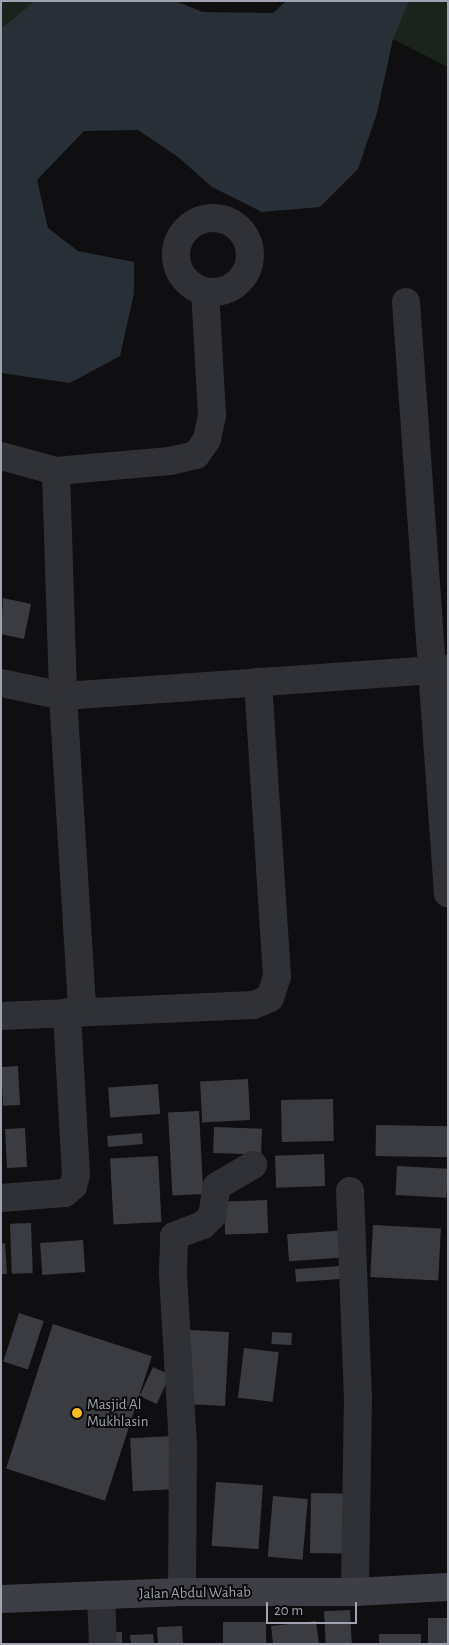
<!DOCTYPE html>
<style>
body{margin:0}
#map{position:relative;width:449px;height:1645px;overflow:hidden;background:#0f0f11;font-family:"Alegreya Sans",sans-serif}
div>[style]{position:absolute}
.green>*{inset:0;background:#1b231d}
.water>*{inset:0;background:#282f36}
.building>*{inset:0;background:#3b3c41;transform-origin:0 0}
.street>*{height:28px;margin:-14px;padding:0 14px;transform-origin:14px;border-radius:14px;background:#303136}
.street>.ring{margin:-14px;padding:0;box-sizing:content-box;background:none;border:28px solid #303136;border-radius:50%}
.secondary>*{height:28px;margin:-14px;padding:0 14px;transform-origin:14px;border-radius:14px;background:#3e3f46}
.dots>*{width:14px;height:14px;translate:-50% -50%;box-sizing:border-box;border:2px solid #0a0a0b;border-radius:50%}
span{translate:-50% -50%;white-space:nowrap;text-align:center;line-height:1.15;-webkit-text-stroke:4px #0a0a0b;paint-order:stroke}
.poi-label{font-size:15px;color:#a0a4b2}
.left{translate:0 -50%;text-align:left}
.street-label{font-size:15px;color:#a0a4b2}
.frame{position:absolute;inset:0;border:2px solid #a0a4b2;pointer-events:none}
.scale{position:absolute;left:266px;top:1602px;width:91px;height:22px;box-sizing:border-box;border:2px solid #a0a4b2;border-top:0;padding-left:6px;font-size:15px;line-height:18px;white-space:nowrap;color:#a0a4b2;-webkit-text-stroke:4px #0a0a0b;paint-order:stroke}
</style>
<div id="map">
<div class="green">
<div style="clip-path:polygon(1px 1px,155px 1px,1px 35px)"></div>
<div style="clip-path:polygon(362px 1px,448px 1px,448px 67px,393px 39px)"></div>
</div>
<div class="water">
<div style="clip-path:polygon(35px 1px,175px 1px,203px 12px,273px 13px,286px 1px,409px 1px,393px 39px,377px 113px,358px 169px,320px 207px,262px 212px,212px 187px,178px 157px,138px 130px,84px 131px,37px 180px,48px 228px,78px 251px,134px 262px,134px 293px,120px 356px,70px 383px,1px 373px,1px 29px)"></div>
</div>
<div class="building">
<div style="clip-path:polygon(3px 598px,31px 604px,24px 639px,1px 634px)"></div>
<div style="left:18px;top:1066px;width:39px;height:17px;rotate:87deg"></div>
<div style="left:248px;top:1079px;width:41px;height:48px;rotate:87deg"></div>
<div style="left:158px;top:1084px;width:30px;height:50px;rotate:86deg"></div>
<div style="left:333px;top:1099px;width:42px;height:52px;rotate:89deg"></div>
<div style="left:199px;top:1111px;width:83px;height:31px;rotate:87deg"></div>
<div style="left:376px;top:1125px;width:72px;height:31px;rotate:1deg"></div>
<div style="left:214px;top:1127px;width:48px;height:26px;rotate:2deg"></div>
<div style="left:25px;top:1128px;width:39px;height:20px;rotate:87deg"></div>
<div style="left:142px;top:1133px;width:11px;height:35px;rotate:85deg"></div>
<div style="left:324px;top:1154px;width:32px;height:49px;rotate:88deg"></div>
<div style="left:158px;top:1156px;width:66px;height:48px;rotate:87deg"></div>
<div style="left:397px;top:1166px;width:51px;height:29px;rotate:3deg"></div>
<div style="left:267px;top:1200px;width:33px;height:43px;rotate:88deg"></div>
<div style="left:31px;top:1223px;width:50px;height:21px;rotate:88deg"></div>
<div style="left:373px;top:1225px;width:68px;height:52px;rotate:3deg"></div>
<div style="left:348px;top:1230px;width:27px;height:61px;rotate:86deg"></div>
<div style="left:83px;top:1240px;width:32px;height:43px;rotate:86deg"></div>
<div style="clip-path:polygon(5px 1243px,7px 1274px,1px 1274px,1px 1244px)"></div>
<div style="left:340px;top:1266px;width:13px;height:45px;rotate:86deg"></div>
<div style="left:19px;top:1313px;width:26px;height:51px;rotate:18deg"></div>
<div style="left:53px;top:1324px;width:104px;height:152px;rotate:18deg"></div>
<div style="left:190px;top:1330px;width:39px;height:74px;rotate:3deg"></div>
<div style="left:272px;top:1332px;width:20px;height:12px;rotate:3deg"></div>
<div style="left:244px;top:1348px;width:35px;height:50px;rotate:7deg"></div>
<div style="left:153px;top:1367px;width:19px;height:32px;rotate:25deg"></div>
<div style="left:174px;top:1436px;width:53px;height:44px;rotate:87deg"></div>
<div style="left:216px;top:1482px;width:47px;height:64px;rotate:4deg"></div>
<div style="left:311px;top:1493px;width:42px;height:60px;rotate:1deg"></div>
<div style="left:273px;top:1496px;width:35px;height:61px;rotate:5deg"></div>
<div style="left:350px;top:1610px;width:34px;height:26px;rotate:87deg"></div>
<div style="left:428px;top:1618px;width:20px;height:26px"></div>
<div style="clip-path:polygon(316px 1621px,319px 1644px,273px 1644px,271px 1626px)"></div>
<div style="left:266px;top:1622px;width:22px;height:43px;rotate:90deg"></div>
<div style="left:182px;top:1626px;width:18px;height:25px;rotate:87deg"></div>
<div style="left:108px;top:1632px;width:14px;height:12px"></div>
<div style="clip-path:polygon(153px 1634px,154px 1644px,131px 1644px,130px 1635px)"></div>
<div style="left:379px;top:1634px;width:42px;height:10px"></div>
</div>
<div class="street">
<div class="ring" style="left:176px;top:218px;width:46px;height:46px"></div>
<div style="left:406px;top:302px;width:593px;rotate:85.94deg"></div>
<div style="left:1px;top:456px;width:57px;rotate:15.3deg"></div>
<div style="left:56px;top:471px;width:225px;rotate:88.2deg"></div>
<div style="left:63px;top:696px;width:316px;rotate:86.5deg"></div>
<div style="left:56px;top:471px;width:114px;rotate:-5deg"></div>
<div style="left:170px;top:461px;width:27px;rotate:-13deg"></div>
<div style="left:196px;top:455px;width:19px;rotate:-55deg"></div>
<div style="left:207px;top:439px;width:25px;rotate:-78deg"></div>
<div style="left:212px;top:415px;width:124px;rotate:-93.2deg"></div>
<div style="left:1px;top:683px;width:63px;rotate:11.8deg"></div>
<div style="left:63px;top:696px;width:386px;rotate:-4deg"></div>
<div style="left:1px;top:1016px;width:253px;rotate:-2.5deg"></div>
<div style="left:254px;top:1005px;width:17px;rotate:-24deg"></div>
<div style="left:270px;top:998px;width:23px;rotate:-72deg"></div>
<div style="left:277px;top:976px;width:295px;rotate:-93.7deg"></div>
<div style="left:350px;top:1191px;width:205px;rotate:87.8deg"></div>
<div style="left:358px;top:1396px;width:196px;rotate:90.9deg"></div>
<div style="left:1px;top:1198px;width:64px;rotate:-4.5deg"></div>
<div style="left:65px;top:1193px;width:11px;rotate:-41deg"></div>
<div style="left:73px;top:1186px;width:11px;rotate:-75deg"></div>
<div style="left:76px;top:1175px;width:163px;rotate:-93.2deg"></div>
<div style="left:182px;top:1592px;width:145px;rotate:-89.6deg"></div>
<div style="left:183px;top:1447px;width:176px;rotate:-93.3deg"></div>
<div style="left:173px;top:1271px;width:35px;rotate:-88deg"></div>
<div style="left:174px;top:1236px;width:31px;rotate:-21deg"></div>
<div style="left:203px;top:1225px;width:13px;rotate:-45deg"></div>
<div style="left:212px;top:1216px;width:30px;rotate:-81deg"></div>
<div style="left:217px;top:1186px;width:42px;rotate:-30.3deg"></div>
<div style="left:101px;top:1595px;width:49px;rotate:87.7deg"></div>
</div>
<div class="secondary">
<div style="left:1px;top:1599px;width:181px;rotate:-2.2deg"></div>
<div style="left:182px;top:1592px;width:173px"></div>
<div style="left:355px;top:1592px;width:93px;rotate:-3.1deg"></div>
</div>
<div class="dots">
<div style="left:77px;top:1413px;background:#f7bd21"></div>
</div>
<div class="poi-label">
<span class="left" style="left:87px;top:1413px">Masjid Al<br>Mukhlasin</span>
</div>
<div class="street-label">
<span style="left:195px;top:1593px;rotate:-1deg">Jalan Abdul Wahab</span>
</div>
<div class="frame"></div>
<div class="scale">20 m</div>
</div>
